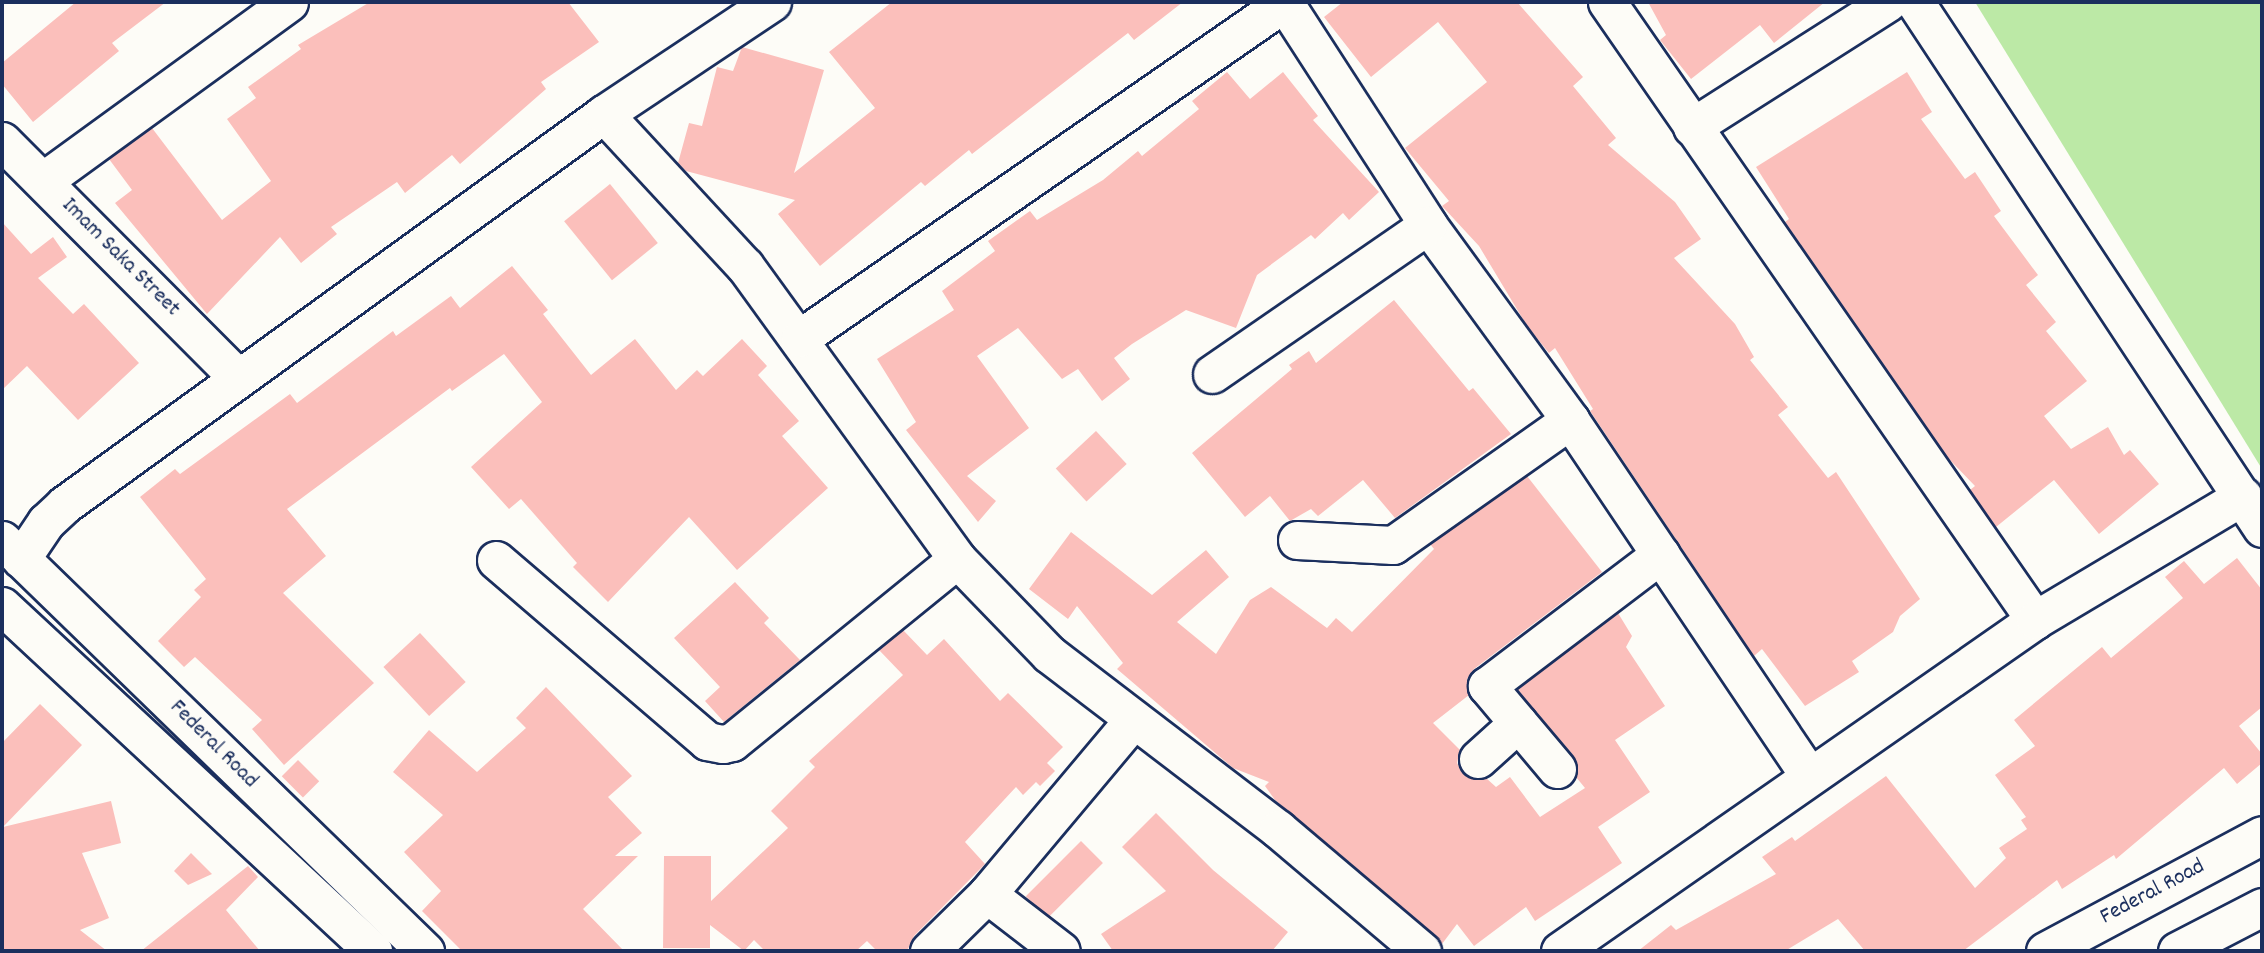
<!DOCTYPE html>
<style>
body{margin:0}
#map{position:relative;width:2264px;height:953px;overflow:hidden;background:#fdfcf7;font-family:Dekko,sans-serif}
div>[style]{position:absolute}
.green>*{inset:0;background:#bce9a6}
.building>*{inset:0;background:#fbbfbb;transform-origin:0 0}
.roads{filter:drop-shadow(2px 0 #1b2f5e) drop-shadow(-2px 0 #1b2f5e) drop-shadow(0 2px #1b2f5e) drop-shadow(0 -2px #1b2f5e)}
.minor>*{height:37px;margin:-18.5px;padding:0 18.5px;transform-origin:18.5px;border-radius:18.5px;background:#fdfcf7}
span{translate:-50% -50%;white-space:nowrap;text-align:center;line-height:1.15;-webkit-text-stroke:6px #fdfcf7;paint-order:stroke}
.street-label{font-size:23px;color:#1b2f5e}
.frame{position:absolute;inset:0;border:4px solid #1b2f5e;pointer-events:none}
</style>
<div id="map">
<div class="green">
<div style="clip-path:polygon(1975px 2px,2262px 2px,2262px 469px)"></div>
</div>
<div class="building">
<div style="clip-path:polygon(76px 2px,166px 2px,112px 43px,119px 51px,33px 122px,2px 84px,2px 63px)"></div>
<div style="clip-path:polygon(370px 2px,568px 2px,599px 42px,541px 82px,546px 89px,460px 164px,452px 155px,405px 193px,397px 182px,331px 227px,337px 234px,301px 263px,280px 237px,207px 314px,115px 203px,132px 190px,109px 159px,152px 128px,222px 220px,271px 181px,227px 119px,256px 98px,248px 87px,301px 49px,298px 45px)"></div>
<div style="clip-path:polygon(892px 2px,1183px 2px,1134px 40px,1128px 33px,972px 154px,969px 150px,925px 186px,921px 182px,820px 266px,778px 214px,795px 200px,686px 171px,678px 163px,689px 123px,702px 126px,717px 67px,733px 71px,742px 47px,824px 70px,794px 173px,875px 108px,829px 52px)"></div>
<div style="clip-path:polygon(1343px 2px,1517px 2px,1583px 77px,1573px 86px,1616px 138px,1608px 145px,1675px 202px,1701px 239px,1674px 258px,1735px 324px,1754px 357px,1750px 360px,1788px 407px,1778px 415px,1828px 478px,1836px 472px,1920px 599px,1900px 616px,1893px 632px,1852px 661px,1859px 672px,1805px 706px,1762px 649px,1754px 656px,1590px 411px,1593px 409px,1555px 348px,1549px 353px,1527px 326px,1479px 246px,1442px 206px,1449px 201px,1405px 148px,1487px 82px,1438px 22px,1371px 77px,1324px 17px)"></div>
<div style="clip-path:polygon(1648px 2px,1825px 2px,1774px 43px,1760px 25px,1691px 79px,1660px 40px,1666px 35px)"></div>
<div style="clip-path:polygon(1227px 72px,1250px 99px,1283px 72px,1318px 116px,1313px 120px,1379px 192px,1349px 220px,1343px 213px,1315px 239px,1311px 235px,1257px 275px,1236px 328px,1186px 310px,1132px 344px,1114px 358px,1130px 379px,1102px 401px,1078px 369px,1062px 379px,1018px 328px,977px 356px,1029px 428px,967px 476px,996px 501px,978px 522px,906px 430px,916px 422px,877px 359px,954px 310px,942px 291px,995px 251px,988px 241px,1030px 211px,1037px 220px,1103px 180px,1138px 151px,1142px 156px,1199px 109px,1192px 101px)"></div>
<div style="clip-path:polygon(1907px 72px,1932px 112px,1921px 119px,1965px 179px,1975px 172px,2001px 211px,1994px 216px,2038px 275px,2026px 285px,2056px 322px,2046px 331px,2087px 381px,2044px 416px,2071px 449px,2108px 427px,2124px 455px,2130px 450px,2159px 484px,2099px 534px,2054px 480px,1996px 527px,1970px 490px,1975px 486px,1948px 458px,1785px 222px,1789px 219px,1756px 167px)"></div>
<div style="left:610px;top:184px;width:76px;height:59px;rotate:51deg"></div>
<div style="clip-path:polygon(2px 222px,31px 254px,53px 237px,67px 257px,38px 278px,73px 314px,84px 304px,139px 363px,78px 420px,27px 366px,2px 390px)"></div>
<div style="clip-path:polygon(512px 266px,548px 310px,543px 314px,591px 375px,635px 339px,676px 390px,697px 370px,703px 376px,742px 339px,767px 366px,758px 375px,799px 421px,782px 436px,828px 488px,737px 570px,689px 517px,608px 602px,573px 567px,577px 563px,521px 499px,509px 509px,471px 467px,542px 402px,504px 354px,452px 391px,450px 388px,287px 509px,326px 556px,283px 593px,374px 683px,284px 765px,252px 729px,262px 720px,195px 657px,184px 667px,158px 641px,201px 597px,194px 590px,206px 579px,140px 497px,175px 469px,180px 474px,290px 394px,297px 403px,393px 331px,396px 336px,451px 296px,460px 308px)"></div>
<div style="clip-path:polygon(1394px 300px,1469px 391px,1473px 388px,1511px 434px,1395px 518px,1363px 480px,1318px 516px,1311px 509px,1290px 521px,1270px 496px,1245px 517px,1192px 453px,1292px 369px,1289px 365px,1309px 351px,1316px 363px)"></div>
<div style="left:1096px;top:431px;width:45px;height:55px;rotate:47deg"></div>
<div style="clip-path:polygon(1527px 476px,1602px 572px,1474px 669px,1467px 679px,1469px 695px,1433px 723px,1460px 750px,1457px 763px,1462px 772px,1472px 779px,1486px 778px,1496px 787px,1510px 777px,1540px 817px,1585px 788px,1576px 777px,1573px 755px,1517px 689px,1618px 613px,1632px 636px,1626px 647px,1665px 706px,1615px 740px,1650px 792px,1598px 827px,1622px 863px,1535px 921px,1526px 907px,1474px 946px,1457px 924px,1442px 944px,1275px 800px,1265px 786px,1269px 782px,1233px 768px,1117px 669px,1123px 663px,1077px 606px,1068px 619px,1029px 589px,1071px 532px,1152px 595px,1206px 550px,1229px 577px,1177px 622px,1216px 654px,1250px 600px,1271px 587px,1327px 628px,1336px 618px,1352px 632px,1434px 549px,1430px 544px)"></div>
<div style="clip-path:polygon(2237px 558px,2262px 590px,2262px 707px,2239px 726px,2262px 754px,2262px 763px,2237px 784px,2224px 768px,2116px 859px,2114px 855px,2062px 889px,2057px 880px,1963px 951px,1865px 951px,1838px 919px,1785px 951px,1638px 951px,1671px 925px,1676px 930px,1776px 874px,1762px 857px,1792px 837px,1795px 841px,1886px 776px,1975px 888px,2006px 858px,1999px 848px,2027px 829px,2021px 820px,2026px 817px,1995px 775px,2035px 746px,2014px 720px,2102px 647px,2111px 658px,2183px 598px,2165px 577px,2184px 561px,2204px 584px)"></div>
<div style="clip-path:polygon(735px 582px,769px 618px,764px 623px,800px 660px,724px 722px,705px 701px,720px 687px,674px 638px)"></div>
<div style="clip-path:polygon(903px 630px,927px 655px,944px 639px,1000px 701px,1008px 693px,1063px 747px,1047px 763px,1055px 771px,1040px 786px,1036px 782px,1023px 795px,1016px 787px,965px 842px,985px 864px,914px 936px,907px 951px,877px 951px,867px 941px,856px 951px,765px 951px,754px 940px,744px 951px,710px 925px,710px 948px,663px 948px,664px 856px,711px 856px,711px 901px,788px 828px,771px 811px,815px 767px,809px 761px,903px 675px,879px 650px)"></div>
<div style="left:420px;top:633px;width:67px;height:50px;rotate:47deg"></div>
<div style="clip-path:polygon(546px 687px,632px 776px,608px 797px,642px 833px,615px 856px,638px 856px,583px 909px,624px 951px,462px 951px,422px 911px,441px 891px,404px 852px,443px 815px,393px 772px,429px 730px,477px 772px,526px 728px,516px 718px)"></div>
<div style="clip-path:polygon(40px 704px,82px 745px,3px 827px,111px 801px,121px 843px,82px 853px,109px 918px,80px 930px,107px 951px,2px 951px,2px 743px)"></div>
<div style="left:298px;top:760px;width:30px;height:23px;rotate:45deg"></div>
<div style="clip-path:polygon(1156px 813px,1213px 870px,1288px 932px,1272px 951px,1113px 951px,1101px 934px,1166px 891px,1122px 847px)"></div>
<div style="left:1081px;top:841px;width:31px;height:78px;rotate:45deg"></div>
<div style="clip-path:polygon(191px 853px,212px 874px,188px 885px,174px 871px)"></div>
<div style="clip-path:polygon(248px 866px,258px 877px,226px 910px,260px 951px,141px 951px)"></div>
</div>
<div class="roads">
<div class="minor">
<div style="left:1284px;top:2px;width:265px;rotate:57.1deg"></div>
<div style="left:1428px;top:225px;width:241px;rotate:53.9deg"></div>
<div style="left:1570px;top:420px;width:427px;rotate:56.1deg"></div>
<div style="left:1607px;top:2px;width:752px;rotate:55.3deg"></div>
<div style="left:1915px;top:2px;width:630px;rotate:56.59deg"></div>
<div style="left:604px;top:114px;width:207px;rotate:47.2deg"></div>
<div style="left:745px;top:266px;width:362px;rotate:54.1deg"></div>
<div style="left:957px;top:559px;width:132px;rotate:45.9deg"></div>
<div style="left:1049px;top:654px;width:288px;rotate:37.4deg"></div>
<div style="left:1278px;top:829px;width:189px;rotate:40.3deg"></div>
<div style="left:1692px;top:127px;width:232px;rotate:-32.5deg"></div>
<div style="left:2px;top:141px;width:333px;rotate:45.1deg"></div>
<div style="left:43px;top:181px;width:304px;rotate:-36deg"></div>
<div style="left:800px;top:338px;width:590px;rotate:-34.71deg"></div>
<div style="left:1212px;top:374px;width:262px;rotate:-34.6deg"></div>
<div style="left:2px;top:540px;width:590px;rotate:44.18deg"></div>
<div style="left:1297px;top:540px;width:96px;rotate:3deg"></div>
<div style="left:1393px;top:545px;width:217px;rotate:-35.2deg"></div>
<div style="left:21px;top:559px;width:45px;rotate:-56deg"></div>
<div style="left:46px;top:522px;width:25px;rotate:-43deg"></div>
<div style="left:64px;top:505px;width:667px;rotate:-35.91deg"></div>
<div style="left:604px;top:114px;width:202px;rotate:-33.7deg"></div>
<div style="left:496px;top:560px;width:278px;rotate:40.6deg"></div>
<div style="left:707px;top:741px;width:16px;rotate:11deg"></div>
<div style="left:723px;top:744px;width:9px;rotate:-13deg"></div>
<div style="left:732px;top:742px;width:290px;rotate:-39.1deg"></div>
<div style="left:2px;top:606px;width:507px;rotate:42.92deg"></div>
<div style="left:1478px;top:759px;width:54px;rotate:-42deg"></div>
<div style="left:1557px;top:769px;width:109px;rotate:-130.1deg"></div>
<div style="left:1487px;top:686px;width:218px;rotate:-37.2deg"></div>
<div style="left:987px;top:894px;width:93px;rotate:37.6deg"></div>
<div style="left:929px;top:951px;width:81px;rotate:-44.5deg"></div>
<div style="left:987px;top:894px;width:226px;rotate:-50deg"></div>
<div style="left:1560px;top:951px;width:579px;rotate:-34.87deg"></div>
<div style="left:2035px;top:620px;width:242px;rotate:-30.8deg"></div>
<div style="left:2045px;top:951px;width:246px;rotate:-28.1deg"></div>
<div style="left:2177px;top:951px;width:96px;rotate:-27.4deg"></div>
</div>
</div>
<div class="street-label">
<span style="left:120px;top:258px;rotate:45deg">Imam Saka Street</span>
<span style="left:213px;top:745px;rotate:45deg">Federal Road</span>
<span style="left:2153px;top:893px;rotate:-28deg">Federal Road</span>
</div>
<div class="frame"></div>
</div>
